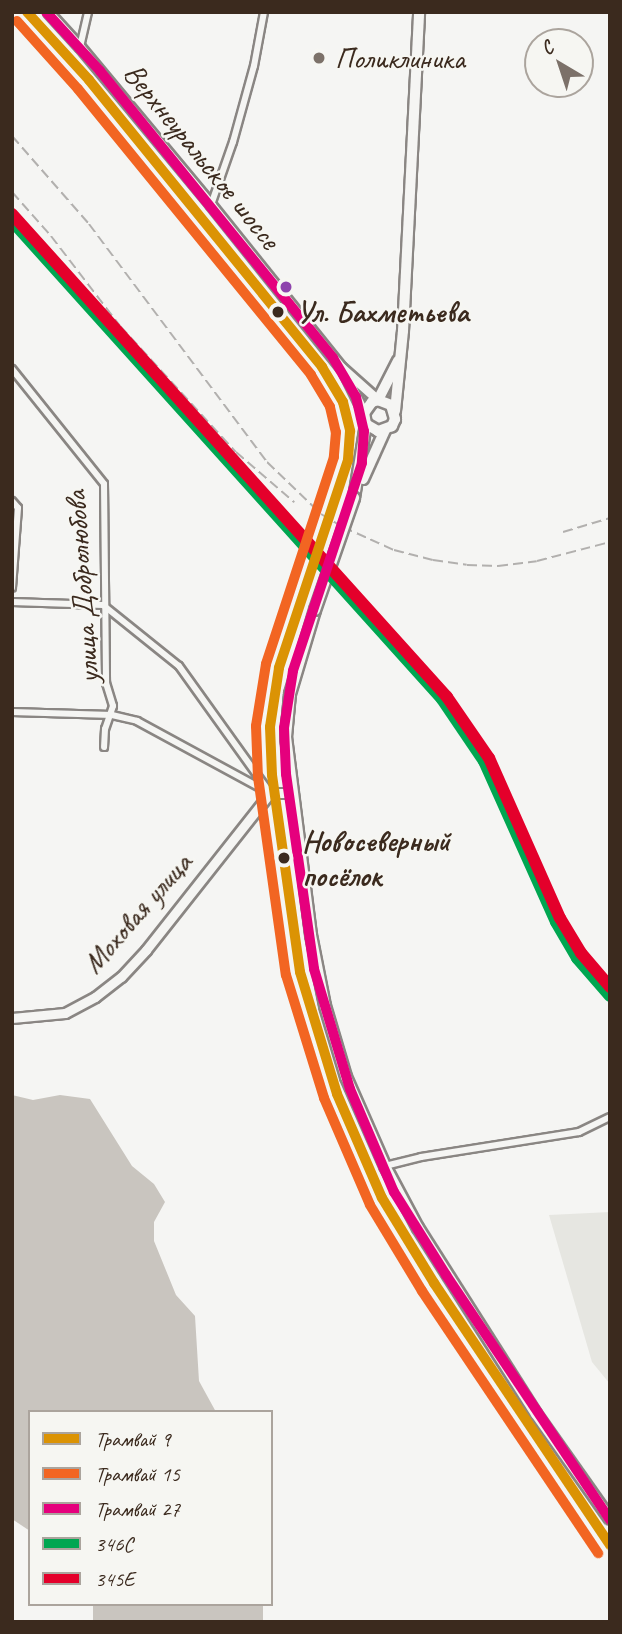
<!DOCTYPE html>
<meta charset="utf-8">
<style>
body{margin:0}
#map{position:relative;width:622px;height:1634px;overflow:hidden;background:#f5f5f3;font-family:Caveat,sans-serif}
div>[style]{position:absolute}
.green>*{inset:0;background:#e6e6e1}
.water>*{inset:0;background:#c9c5bf;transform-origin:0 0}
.roads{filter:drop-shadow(2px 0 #8a8683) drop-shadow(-2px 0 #8a8683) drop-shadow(0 2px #8a8683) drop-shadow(0 -2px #8a8683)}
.street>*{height:6px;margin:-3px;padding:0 3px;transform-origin:3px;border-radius:3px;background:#f5f5f3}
.secondary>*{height:9px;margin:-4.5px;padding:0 4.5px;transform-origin:4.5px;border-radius:4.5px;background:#f5f5f3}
.primary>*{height:10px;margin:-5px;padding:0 5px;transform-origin:5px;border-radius:5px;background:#f5f5f3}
.rail>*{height:2px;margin-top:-1px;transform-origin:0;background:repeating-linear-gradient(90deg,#b2b0ae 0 10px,transparent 0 15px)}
.bridges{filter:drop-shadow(2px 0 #8a8683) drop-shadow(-2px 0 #8a8683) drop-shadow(0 2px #8a8683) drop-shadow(0 -2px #8a8683)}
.primary-bridge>*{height:10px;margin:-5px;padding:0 5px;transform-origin:5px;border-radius:5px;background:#f5f5f3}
.rail-1>*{height:12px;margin:-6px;padding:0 6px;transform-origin:6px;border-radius:6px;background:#00a651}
.rail-2>*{height:12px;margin:-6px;padding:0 6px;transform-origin:6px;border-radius:6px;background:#e4002b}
.tram-1>*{height:10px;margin:-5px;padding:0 5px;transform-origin:5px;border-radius:5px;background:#db9304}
.tram-2>*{height:10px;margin:-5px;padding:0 5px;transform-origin:5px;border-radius:5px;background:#f26522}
.tram-3>*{height:10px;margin:-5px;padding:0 5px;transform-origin:5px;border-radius:5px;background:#e5007d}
.dots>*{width:19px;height:19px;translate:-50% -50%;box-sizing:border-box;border:4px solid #f6f6f2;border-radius:50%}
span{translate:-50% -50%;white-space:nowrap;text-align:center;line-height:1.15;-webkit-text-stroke:5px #f6f6f2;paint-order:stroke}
.poi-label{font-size:30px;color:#3b2a1e}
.left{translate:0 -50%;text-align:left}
.street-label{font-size:30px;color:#3b2a1e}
.stop-label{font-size:30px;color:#3b2a1e;font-weight:700}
.frame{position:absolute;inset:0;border:14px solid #3b2a1e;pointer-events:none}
.legend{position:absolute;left:28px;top:1410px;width:245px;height:196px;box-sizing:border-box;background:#f6f6f2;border:2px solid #aba49d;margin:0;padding:9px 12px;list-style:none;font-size:21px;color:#3b2a1e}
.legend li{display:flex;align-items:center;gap:14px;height:35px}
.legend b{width:35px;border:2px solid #aba49d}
.north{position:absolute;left:524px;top:28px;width:70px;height:70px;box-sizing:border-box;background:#f6f6f2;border:2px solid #aba49d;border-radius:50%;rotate:321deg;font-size:19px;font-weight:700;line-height:28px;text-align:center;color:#3b2a1e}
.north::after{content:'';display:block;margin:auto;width:24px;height:32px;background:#7c7169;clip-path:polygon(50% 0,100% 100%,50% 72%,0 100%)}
</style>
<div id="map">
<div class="green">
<div style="clip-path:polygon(610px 1212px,610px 1384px,592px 1362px,549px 1215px)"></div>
</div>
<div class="water">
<div style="clip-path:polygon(12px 1095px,33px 1100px,60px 1095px,90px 1099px,132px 1166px,154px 1184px,165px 1202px,154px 1222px,154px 1241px,176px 1295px,195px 1316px,199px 1381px,216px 1412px,30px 1412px,30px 1531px,12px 1519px)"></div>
<div style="left:93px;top:1604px;width:170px;height:19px"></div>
</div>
<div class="roads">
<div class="street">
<div style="left:80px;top:47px;width:36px;rotate:-77deg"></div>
<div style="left:211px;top:205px;width:67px;rotate:-70.8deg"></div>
<div style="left:233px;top:142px;width:79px;rotate:-74.6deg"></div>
<div style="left:254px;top:66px;width:55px;rotate:-79.5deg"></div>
<div style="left:12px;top:369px;width:147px;rotate:51.3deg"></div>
<div style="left:104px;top:484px;width:199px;rotate:89.4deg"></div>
<div style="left:106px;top:683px;width:24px;rotate:73deg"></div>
<div style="left:113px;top:706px;width:24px;rotate:109deg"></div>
<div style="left:105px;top:729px;width:18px;rotate:93deg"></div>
<div style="left:12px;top:501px;width:9px;rotate:49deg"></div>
<div style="left:18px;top:508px;width:80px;rotate:94.3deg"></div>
<div style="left:12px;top:602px;width:91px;rotate:1.9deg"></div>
<div style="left:103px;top:605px;width:97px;rotate:38.8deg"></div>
<div style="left:179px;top:666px;width:156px;rotate:54.4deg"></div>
<div style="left:12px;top:712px;width:100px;rotate:1.7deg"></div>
<div style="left:112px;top:715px;width:26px;rotate:13deg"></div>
<div style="left:137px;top:721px;width:149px;rotate:28.5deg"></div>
<div style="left:385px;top:1166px;width:37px;rotate:-14deg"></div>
<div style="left:421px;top:1157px;width:160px;rotate:-9deg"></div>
<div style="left:579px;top:1132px;width:34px;rotate:-26deg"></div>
</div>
<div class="secondary">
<div style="left:48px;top:12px;width:47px;rotate:47.6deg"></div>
<div style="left:80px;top:47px;width:205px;rotate:50.3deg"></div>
<div style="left:211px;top:205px;width:208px;rotate:51.3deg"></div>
<div style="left:341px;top:367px;width:50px;rotate:41.7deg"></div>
<div style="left:344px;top:372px;width:46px;rotate:64deg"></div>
<div style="left:12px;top:1018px;width:53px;rotate:-5.4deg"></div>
<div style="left:65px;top:1013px;width:34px;rotate:-28deg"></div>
<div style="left:95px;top:997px;width:33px;rotate:-38deg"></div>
<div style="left:121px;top:977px;width:37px;rotate:-47deg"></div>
<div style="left:146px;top:950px;width:200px;rotate:-51.7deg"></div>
<div style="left:270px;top:793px;width:21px"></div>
</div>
<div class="primary">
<div style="left:378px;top:400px;width:14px;rotate:21deg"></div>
<div style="left:391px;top:405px;width:15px;rotate:74deg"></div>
<div style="left:395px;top:419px;width:8px;rotate:113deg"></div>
<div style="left:392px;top:426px;width:15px;rotate:160deg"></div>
<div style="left:378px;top:431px;width:14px;rotate:-150deg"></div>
<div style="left:366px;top:424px;width:11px;rotate:-100deg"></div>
<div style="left:364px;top:413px;width:14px;rotate:-54deg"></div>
<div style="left:372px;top:402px;width:6px;rotate:-18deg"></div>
<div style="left:378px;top:400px;width:44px;rotate:-62.9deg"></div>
<div style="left:395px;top:411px;width:80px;rotate:-84.3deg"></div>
<div style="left:403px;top:331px;width:319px;rotate:-87.1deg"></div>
<div style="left:363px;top:479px;width:54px;rotate:-65.8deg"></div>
<div style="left:354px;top:498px;width:75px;rotate:-80.8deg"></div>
<div style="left:315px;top:610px;width:88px;rotate:106.6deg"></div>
<div style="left:290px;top:694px;width:43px;rotate:95.3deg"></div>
<div style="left:286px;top:737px;width:200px;rotate:82.8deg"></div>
<div style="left:311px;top:935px;width:72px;rotate:78.8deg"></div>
<div style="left:325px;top:1006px;width:74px;rotate:73.5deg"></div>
<div style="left:346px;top:1077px;width:97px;rotate:66.3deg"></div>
<div style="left:385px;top:1166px;width:70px;rotate:62deg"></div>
<div style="left:418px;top:1228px;width:220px;rotate:57.6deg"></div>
<div style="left:536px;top:1414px;width:128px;rotate:54.8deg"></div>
</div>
</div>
<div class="rail">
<div style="left:12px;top:136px;width:117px;rotate:48.8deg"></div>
<div style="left:89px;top:224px;width:297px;rotate:53.2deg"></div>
<div style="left:267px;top:462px;width:75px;rotate:43.9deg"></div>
<div style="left:321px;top:514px;width:26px;rotate:31deg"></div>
<div style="left:343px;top:527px;width:56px;rotate:24.3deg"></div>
<div style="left:394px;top:550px;width:40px;rotate:14.4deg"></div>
<div style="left:433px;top:560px;width:34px;rotate:8deg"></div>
<div style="left:467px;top:565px;width:31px;rotate:2deg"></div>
<div style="left:498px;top:566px;width:39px;rotate:-7deg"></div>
<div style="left:537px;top:561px;width:75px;rotate:-14.6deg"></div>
<div style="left:12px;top:192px;width:59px;rotate:48.4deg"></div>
<div style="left:51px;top:236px;width:113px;rotate:52.5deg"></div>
<div style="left:120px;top:326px;width:171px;rotate:47.4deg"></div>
<div style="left:236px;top:452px;width:77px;rotate:40.8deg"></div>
<div style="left:563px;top:532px;width:49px;rotate:-16.6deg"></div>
</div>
<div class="bridges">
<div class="primary-bridge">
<div style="left:315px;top:610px;width:119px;rotate:-70.8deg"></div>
</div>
</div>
<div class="rail-1">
<div style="left:12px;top:221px;width:643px;rotate:48.03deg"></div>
<div style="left:442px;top:699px;width:75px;rotate:55.9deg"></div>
<div style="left:484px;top:761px;width:176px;rotate:65.9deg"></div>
<div style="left:556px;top:922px;width:42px;rotate:59.7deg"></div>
<div style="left:577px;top:958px;width:50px;rotate:49deg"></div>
</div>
<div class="rail-2">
<div style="left:12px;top:214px;width:650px;rotate:47.99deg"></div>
<div style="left:447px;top:697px;width:74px;rotate:55.5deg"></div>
<div style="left:489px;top:758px;width:175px;rotate:66.1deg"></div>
<div style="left:560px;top:918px;width:41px;rotate:59deg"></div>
<div style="left:581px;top:953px;width:45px;rotate:49.5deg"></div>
</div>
<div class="tram-1">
<div style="left:27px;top:12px;width:92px;rotate:47.6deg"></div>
<div style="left:89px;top:80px;width:370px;rotate:50.9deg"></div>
<div style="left:322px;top:367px;width:41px;rotate:59deg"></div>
<div style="left:343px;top:402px;width:30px;rotate:76deg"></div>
<div style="left:350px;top:431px;width:29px;rotate:94deg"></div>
<div style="left:348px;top:460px;width:219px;rotate:108.4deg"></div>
<div style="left:279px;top:668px;width:60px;rotate:98.7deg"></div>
<div style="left:270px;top:727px;width:48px;rotate:87.6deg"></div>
<div style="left:272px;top:775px;width:199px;rotate:81.9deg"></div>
<div style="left:300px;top:972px;width:127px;rotate:73.1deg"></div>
<div style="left:337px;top:1094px;width:113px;rotate:66.6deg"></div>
<div style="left:382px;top:1198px;width:100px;rotate:58.5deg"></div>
<div style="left:434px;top:1283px;width:316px;rotate:56.1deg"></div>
</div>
<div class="tram-2">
<div style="left:17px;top:21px;width:91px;rotate:48.1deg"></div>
<div style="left:78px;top:89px;width:369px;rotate:50.8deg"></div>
<div style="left:311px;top:375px;width:37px;rotate:59deg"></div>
<div style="left:330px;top:407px;width:26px;rotate:77deg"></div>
<div style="left:336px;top:432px;width:25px;rotate:95deg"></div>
<div style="left:334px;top:457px;width:218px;rotate:108.2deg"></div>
<div style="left:266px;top:664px;width:63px;rotate:99.2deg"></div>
<div style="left:256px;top:726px;width:51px;rotate:87.8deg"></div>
<div style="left:258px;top:777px;width:200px;rotate:82deg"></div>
<div style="left:286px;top:975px;width:129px;rotate:72.8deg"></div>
<div style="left:324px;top:1098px;width:116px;rotate:66.7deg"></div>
<div style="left:370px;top:1205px;width:100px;rotate:58.8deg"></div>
<div style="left:422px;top:1291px;width:316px;rotate:56.1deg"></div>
</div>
<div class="tram-3">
<div style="left:46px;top:12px;width:80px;rotate:47.5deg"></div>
<div style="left:100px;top:71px;width:370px;rotate:50.9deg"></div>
<div style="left:333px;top:358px;width:45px;rotate:59.5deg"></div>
<div style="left:356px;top:397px;width:35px;rotate:77deg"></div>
<div style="left:364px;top:431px;width:32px;rotate:94deg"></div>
<div style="left:362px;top:463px;width:219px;rotate:108.4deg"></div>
<div style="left:293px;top:671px;width:58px;rotate:99deg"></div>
<div style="left:284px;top:728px;width:46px;rotate:87.5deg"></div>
<div style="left:286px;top:774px;width:197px;rotate:81.8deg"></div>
<div style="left:314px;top:969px;width:125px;rotate:73.3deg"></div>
<div style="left:350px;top:1089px;width:112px;rotate:66.9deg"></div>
<div style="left:394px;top:1192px;width:98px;rotate:57.9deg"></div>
<div style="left:446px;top:1275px;width:295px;rotate:56.2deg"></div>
</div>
<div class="dots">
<div style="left:319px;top:58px;background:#7c7169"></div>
<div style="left:286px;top:287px;background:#8e44ad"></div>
<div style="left:278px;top:312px;background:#3b2a1e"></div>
<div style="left:284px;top:858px;background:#3b2a1e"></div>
</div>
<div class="poi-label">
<span class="left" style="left:335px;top:58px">Поликлиника</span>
</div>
<div class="street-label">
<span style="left:202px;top:156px;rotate:51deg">Верхнеуральское шоссе</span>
<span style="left:82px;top:587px;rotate:-94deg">улица Добролюбова</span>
<span style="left:137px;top:913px;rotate:-49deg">Моховая улица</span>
</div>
<div class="stop-label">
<span class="left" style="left:296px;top:312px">Ул. Бахметьева</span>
<span class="left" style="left:302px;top:858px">Новосеверный<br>посёлок</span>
</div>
<div class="frame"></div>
<ul class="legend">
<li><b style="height:9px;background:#db9304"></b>Трамвай 9</li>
<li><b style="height:9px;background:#f26522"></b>Трамвай 15</li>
<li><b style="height:9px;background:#e5007d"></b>Трамвай 27</li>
<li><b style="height:9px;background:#00a651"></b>346С</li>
<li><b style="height:9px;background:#e4002b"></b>345Е</li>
</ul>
<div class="north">С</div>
</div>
